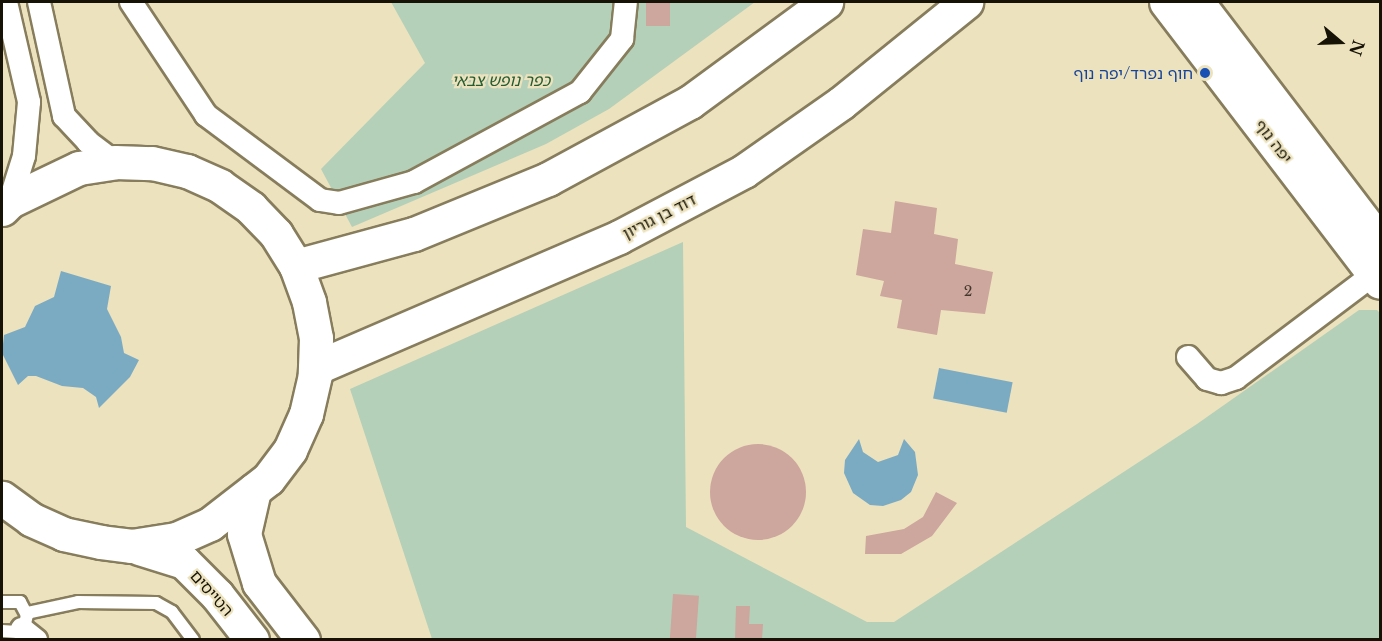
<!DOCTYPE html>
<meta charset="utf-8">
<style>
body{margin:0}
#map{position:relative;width:1382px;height:641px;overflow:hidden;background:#ece2be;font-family:"Libre Baskerville","Noto Sans Hebrew",serif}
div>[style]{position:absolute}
.green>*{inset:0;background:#b4d0b8}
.water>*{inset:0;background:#7babc3;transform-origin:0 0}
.building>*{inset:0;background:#cda69e;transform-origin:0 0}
.round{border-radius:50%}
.roads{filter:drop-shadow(2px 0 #877d5d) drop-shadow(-2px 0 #877d5d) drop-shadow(0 2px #877d5d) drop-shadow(0 -2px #877d5d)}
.lane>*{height:12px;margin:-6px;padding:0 6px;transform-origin:6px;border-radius:6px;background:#fff}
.street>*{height:22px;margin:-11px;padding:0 11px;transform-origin:11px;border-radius:11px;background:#fff}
.secondary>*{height:33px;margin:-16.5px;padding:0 16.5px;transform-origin:16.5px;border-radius:16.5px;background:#fff}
.dots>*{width:16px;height:16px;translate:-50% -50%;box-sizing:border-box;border:3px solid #ece2be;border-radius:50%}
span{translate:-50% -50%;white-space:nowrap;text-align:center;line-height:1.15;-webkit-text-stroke:4.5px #ece2be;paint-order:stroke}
.number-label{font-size:14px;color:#44382c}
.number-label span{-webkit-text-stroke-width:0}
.transit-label{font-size:16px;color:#164399}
.right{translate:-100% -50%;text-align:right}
.park-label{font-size:16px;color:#245d32;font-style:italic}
.street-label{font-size:16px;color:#161306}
.frame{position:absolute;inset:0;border:3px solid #161306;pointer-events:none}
.north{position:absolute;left:1310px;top:12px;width:60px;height:60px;-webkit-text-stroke:4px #ece2be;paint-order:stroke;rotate:109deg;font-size:16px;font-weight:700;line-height:24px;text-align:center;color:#161306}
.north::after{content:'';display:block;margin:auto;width:21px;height:27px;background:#161306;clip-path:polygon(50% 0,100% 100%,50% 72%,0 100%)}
</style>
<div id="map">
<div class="green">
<div style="clip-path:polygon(391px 2px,755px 2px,609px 109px,546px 144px,352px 227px,321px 169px,425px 63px)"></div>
<div style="clip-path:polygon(683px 242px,686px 527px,867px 622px,894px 622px,1197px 424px,1359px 310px,1377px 310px,1380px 313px,1380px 639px,432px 639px,350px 389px)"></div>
</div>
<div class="water">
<div style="clip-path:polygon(61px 271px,111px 286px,107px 309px,121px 337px,124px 353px,139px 360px,130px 377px,99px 408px,96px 397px,83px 388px,62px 386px,36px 376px,28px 376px,18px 385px,2px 353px,4px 335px,25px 327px,35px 306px,54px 297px)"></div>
<div style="left:939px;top:368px;width:75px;height:31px;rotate:11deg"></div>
<div style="clip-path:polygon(859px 439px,863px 452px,878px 462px,898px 455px,904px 439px,915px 452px,918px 475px,911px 492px,901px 500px,883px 506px,870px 505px,853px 493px,844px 473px,845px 460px)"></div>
</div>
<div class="building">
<div style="left:646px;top:2px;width:24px;height:24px"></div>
<div style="clip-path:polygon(895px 201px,937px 208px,934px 234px,958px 239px,955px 264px,993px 272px,985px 314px,941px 310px,937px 335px,897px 328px,902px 300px,880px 296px,884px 281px,856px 275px,863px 229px,891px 233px)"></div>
<div class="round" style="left:710px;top:444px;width:96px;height:96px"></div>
<div style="clip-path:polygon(936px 492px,957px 503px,932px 536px,901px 554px,865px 554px,866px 536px,904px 529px,923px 517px)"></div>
<div style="left:673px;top:594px;width:26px;height:46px;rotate:4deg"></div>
<div style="clip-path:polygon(736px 606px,750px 606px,749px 624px,763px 624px,762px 640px,735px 640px)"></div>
</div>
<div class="roads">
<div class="lane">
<div style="left:2px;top:602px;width:18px"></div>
<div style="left:20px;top:602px;width:15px;rotate:62deg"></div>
<div style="left:27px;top:615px;width:9px;rotate:103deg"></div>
<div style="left:25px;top:624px;width:11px;rotate:135deg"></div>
<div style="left:17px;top:632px;width:15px;rotate:-176deg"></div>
<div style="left:27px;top:613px;width:52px;rotate:-12.2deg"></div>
<div style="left:78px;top:602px;width:78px;rotate:0.7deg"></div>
<div style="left:156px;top:603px;width:18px;rotate:29deg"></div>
<div style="left:172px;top:612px;width:35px;rotate:53deg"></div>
</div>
<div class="street">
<div style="left:6px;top:2px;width:103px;rotate:77deg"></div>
<div style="left:29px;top:102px;width:54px;rotate:95.3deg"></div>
<div style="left:24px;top:156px;width:47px;rotate:107.3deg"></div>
<div style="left:39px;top:2px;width:117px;rotate:77.6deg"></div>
<div style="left:64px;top:116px;width:35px;rotate:47deg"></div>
<div style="left:88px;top:142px;width:34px;rotate:37deg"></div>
<div style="left:131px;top:2px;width:136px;rotate:56.4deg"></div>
<div style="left:206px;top:115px;width:142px;rotate:36.7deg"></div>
<div style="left:320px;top:200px;width:19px;rotate:9deg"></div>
<div style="left:339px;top:203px;width:78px;rotate:-15.6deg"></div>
<div style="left:414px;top:182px;width:189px;rotate:-28.5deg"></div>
<div style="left:580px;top:92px;width:68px;rotate:-51.6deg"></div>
<div style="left:622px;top:39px;width:37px;rotate:-84deg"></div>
<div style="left:1188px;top:357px;width:29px;rotate:49deg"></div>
<div style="left:1207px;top:379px;width:15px;rotate:16deg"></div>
<div style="left:1221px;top:383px;width:16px;rotate:-18deg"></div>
<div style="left:1236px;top:378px;width:173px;rotate:-37deg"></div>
<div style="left:22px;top:629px;width:18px;rotate:38deg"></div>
</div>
<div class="secondary">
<div style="left:1166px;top:2px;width:352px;rotate:52.6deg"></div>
<div style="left:1197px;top:2px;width:302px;rotate:52.7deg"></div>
<div style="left:2px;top:209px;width:11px;rotate:-45deg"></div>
<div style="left:10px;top:201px;width:76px;rotate:-25.6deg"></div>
<div style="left:79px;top:168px;width:36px;rotate:-9deg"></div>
<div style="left:115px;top:162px;width:37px;rotate:2deg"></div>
<div style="left:152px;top:163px;width:36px;rotate:13deg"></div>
<div style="left:187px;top:171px;width:36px;rotate:24deg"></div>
<div style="left:220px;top:186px;width:38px;rotate:35deg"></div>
<div style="left:251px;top:208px;width:36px;rotate:46deg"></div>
<div style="left:276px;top:234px;width:38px;rotate:58deg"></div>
<div style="left:296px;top:266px;width:38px;rotate:70deg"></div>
<div style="left:309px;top:302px;width:37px;rotate:79deg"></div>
<div style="left:316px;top:338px;width:37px;rotate:92deg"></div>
<div style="left:315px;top:375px;width:40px;rotate:103deg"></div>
<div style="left:306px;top:414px;width:39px;rotate:114deg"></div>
<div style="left:290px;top:450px;width:36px;rotate:127deg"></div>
<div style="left:268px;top:479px;width:73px;rotate:142.2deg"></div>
<div style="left:210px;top:524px;width:37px;rotate:156deg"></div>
<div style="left:176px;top:539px;width:45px;rotate:171deg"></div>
<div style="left:132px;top:546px;width:31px;rotate:-173deg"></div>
<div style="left:101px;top:542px;width:38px;rotate:-168deg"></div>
<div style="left:64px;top:534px;width:36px;rotate:-156deg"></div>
<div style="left:31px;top:519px;width:36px;rotate:-144deg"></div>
<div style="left:296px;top:266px;width:122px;rotate:-15.2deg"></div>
<div style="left:414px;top:234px;width:145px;rotate:-22.3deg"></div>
<div style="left:548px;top:179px;width:162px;rotate:-28.5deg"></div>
<div style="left:690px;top:102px;width:169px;rotate:-36.3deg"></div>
<div style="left:315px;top:368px;width:331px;rotate:-23.3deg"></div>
<div style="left:619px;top:237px;width:141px;rotate:-27.8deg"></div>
<div style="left:744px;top:171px;width:118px;rotate:-35deg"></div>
<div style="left:841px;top:103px;width:161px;rotate:-38.9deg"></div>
<div style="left:254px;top:490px;width:45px;rotate:102.8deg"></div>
<div style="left:244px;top:534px;width:51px;rotate:73deg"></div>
<div style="left:259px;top:583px;width:72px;rotate:52.3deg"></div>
<div style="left:139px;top:548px;width:47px;rotate:17.3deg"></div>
<div style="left:184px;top:562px;width:47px;rotate:45deg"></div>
<div style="left:217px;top:595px;width:57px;rotate:52.1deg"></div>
</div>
</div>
<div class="dots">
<div style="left:1205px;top:73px;background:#1a4fb4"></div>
</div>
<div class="number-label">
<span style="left:968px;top:291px">2</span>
</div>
<div class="transit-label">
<span class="right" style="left:1193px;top:73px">חוף נפרד/יפה נוף</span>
</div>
<div class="park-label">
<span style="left:501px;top:80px">כפר נופש צבאי</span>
</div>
<div class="street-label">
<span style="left:1274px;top:141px;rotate:53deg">יפה נוף</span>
<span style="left:659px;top:216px;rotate:-27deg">דוד בן גוריון</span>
<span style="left:212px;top:593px;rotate:48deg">הטייסים</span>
</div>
<div class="frame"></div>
<div class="north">N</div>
</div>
